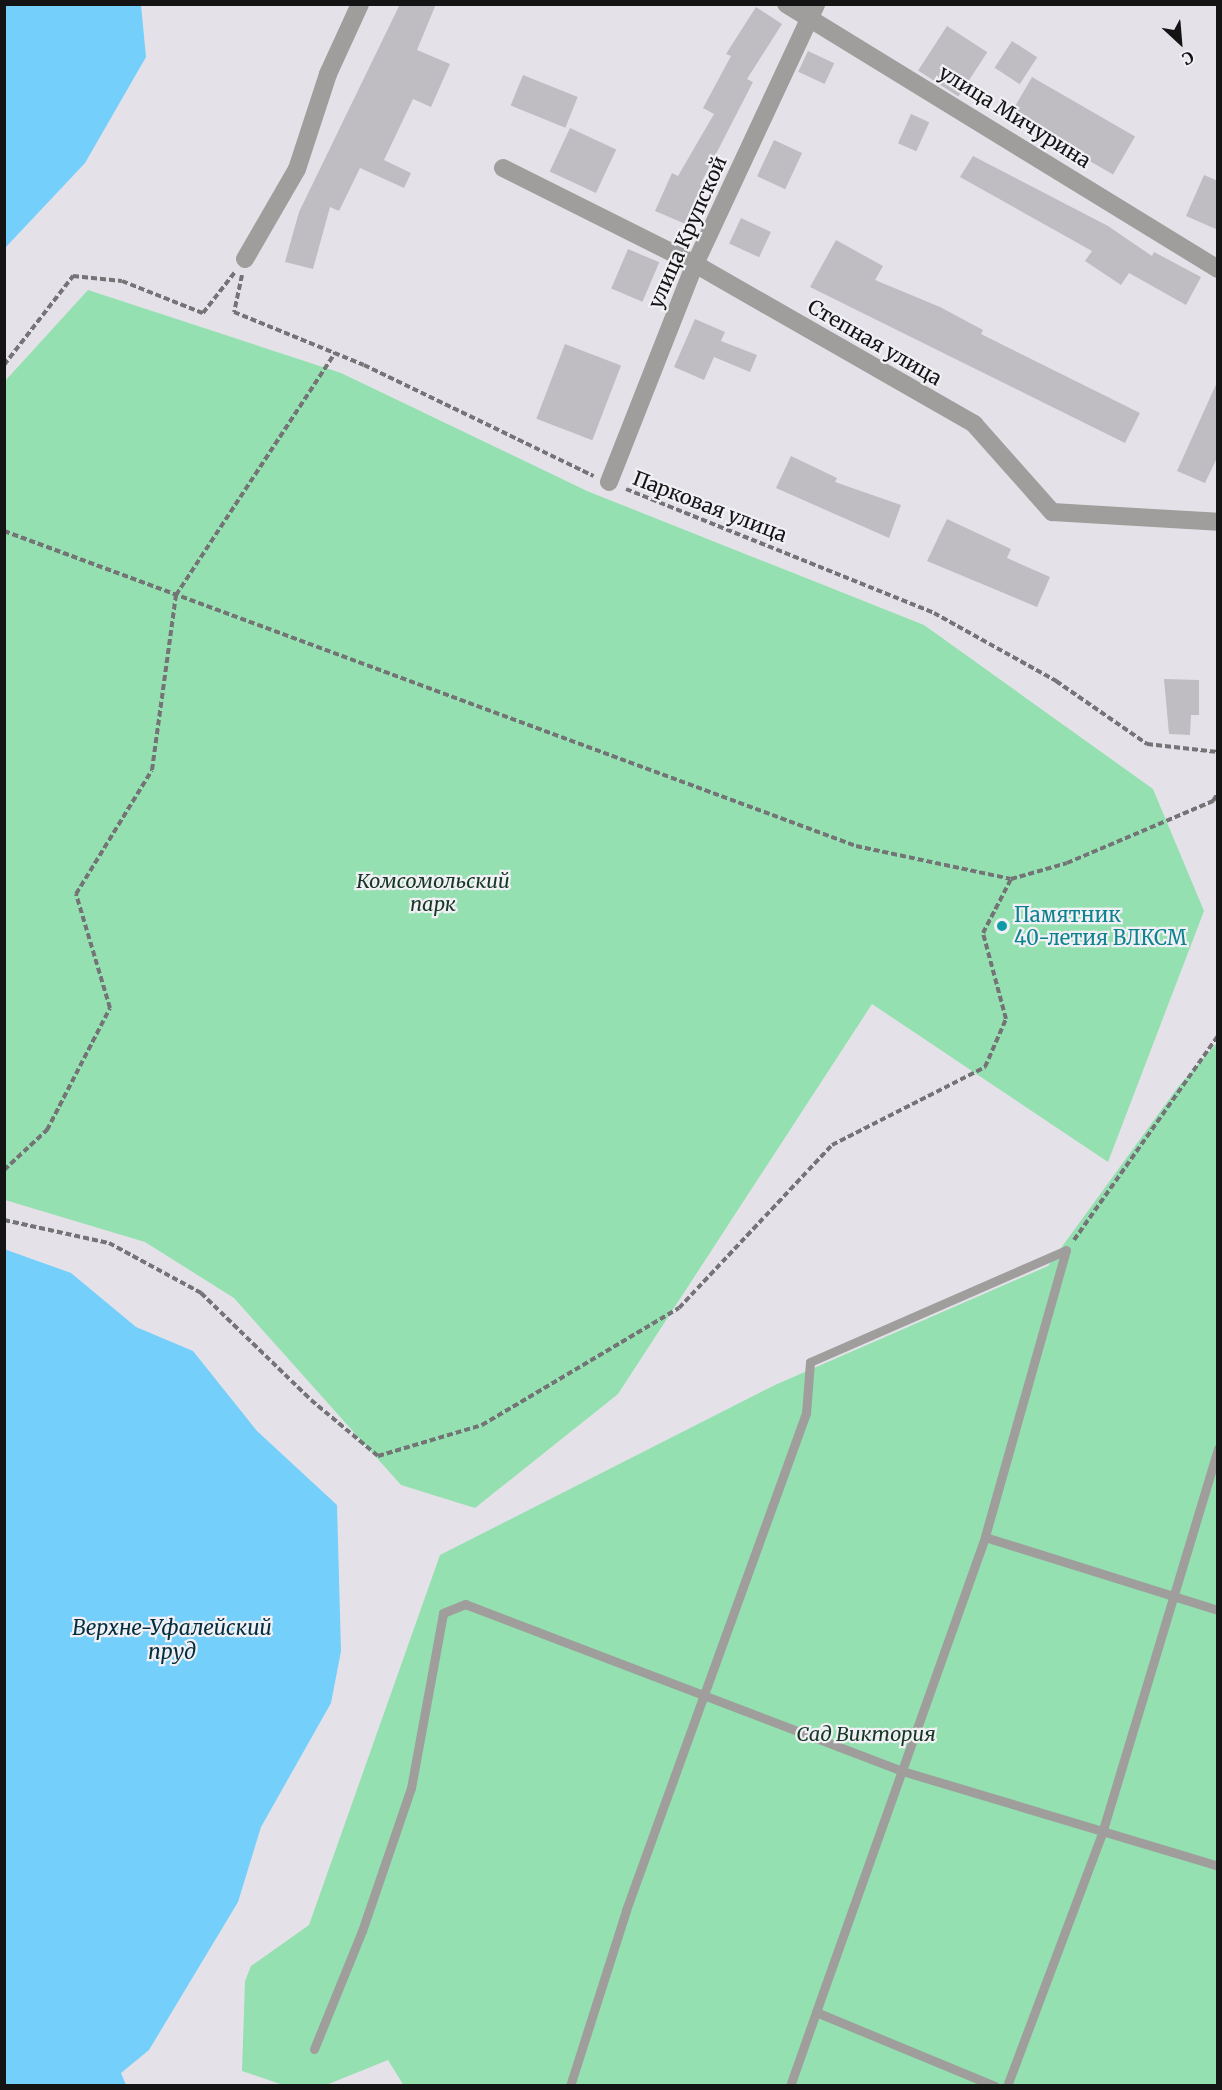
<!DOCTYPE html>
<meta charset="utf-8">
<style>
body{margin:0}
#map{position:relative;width:1222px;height:2090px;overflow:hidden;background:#e4e2e8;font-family:Merriweather,serif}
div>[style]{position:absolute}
.green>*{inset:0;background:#94e0b1}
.water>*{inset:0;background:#74cffa}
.building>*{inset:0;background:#bfbdc2;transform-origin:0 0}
.path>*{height:4px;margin-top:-2px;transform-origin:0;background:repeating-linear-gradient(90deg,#747376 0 6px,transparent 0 9px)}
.lane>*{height:9px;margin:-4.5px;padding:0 4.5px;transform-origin:4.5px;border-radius:4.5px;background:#9f9e9c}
.street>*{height:18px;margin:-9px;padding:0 9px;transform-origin:9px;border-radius:9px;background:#9f9e9c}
.dots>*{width:16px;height:16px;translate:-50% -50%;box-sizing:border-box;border:3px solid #f1f0f5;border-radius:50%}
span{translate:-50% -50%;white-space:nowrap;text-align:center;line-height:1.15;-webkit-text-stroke:4.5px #f1f0f5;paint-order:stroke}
.street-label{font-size:20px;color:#141415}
.park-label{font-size:20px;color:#153824;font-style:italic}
.culture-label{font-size:20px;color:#0d838f}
.left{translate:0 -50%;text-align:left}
.water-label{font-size:21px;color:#032e3f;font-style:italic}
.frame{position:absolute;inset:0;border:6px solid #141415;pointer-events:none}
.north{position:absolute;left:1150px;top:12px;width:60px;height:60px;-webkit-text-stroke:4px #f1f0f5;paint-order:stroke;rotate:154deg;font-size:16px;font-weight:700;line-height:24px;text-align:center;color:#141415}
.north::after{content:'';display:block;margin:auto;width:21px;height:27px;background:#141415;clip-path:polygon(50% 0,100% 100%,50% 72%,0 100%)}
</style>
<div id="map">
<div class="green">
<div style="clip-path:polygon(88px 290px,341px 373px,587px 491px,924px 625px,1153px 789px,1204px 911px,1108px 1162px,872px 1004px,618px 1394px,475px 1508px,401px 1485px,234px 1298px,145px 1242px,5px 1200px,5px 381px)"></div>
<div style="clip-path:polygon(1217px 1043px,1217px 2085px,404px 2086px,388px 2060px,326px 2085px,286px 2086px,242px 2071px,245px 1981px,251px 1966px,309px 1925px,440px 1555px,775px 1385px,1048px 1266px,1178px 1087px)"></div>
</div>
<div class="water">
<div style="clip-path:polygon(5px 4px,141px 5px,146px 57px,85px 163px,5px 248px)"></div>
<div style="clip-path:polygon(4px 1249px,71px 1273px,136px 1327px,193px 1351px,257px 1431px,337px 1505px,341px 1651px,331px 1703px,261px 1827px,238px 1902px,149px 2050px,121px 2073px,126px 2085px,5px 2085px)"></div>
</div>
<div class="building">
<div style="clip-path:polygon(400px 4px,436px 4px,417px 50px,450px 64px,431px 107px,413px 99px,384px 160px,411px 173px,404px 188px,360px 168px,339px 211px,330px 207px,313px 269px,285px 262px,299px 212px)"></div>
<div style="clip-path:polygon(756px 7px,782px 24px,747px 79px,753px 82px,700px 185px,704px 186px,688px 225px,655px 211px,672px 173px,678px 176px,714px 114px,703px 108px,731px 56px,726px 54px)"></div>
<div style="left:947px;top:26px;width:48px;height:53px;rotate:33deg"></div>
<div style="left:1012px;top:41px;width:30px;height:32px;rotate:33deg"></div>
<div style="left:808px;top:51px;width:29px;height:23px;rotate:25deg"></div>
<div style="left:523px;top:75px;width:59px;height:33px;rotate:22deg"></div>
<div style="left:1032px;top:77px;width:119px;height:44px;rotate:30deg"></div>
<div style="left:911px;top:114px;width:20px;height:32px;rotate:24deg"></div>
<div style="left:570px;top:128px;width:51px;height:48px;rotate:25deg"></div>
<div style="left:774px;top:140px;width:31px;height:40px;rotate:25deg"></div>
<div style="clip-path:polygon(973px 156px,1108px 226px,1152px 256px,1154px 252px,1201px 277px,1186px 305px,1129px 273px,1121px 285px,1085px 261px,1092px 251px,960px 177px)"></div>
<div style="clip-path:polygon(1204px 175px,1218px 181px,1218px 230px,1186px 216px)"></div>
<div style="left:741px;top:218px;width:33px;height:28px;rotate:25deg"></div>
<div style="clip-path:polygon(836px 240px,883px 266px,875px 280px,940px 307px,983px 330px,981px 334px,1140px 413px,1125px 443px,810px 287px)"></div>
<div style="left:628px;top:249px;width:34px;height:43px;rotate:23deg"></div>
<div style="clip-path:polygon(695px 319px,725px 332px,721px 341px,757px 355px,750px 372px,714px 357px,704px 380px,674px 367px)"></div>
<div style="left:565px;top:344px;width:60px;height:80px;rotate:21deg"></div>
<div style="clip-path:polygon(1218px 380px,1218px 456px,1205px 483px,1177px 471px)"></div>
<div style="clip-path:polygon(791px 456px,837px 478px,835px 482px,901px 505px,889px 538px,776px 488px)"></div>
<div style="clip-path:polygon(947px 519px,1011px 549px,1007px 558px,1050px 577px,1037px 607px,927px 561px)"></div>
<div style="clip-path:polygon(1164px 679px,1199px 680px,1199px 715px,1191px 715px,1190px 735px,1169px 734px)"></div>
</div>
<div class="path">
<div style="left:242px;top:275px;width:38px;rotate:102deg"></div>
<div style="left:234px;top:312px;width:140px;rotate:22.2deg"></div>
<div style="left:364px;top:365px;width:255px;rotate:25.8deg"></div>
<div style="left:4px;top:365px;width:113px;rotate:-52.2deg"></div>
<div style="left:73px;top:276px;width:49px;rotate:5.8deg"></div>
<div style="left:122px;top:281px;width:87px;rotate:21.6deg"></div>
<div style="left:203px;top:313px;width:52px;rotate:-52deg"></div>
<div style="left:626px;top:489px;width:332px;rotate:21.9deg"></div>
<div style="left:934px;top:613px;width:140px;rotate:29.1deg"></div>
<div style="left:1056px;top:681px;width:111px;rotate:34.7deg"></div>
<div style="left:1147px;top:744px;width:71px;rotate:6.4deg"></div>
<div style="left:4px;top:531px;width:908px;rotate:20.29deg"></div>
<div style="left:856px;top:846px;width:158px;rotate:12deg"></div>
<div style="left:4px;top:1170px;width:59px;rotate:-42.9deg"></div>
<div style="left:47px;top:1130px;width:137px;rotate:-62.7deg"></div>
<div style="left:110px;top:1008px;width:119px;rotate:-106.6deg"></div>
<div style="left:76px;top:894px;width:145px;rotate:-58.5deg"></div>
<div style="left:152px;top:770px;width:177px;rotate:-82.2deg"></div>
<div style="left:176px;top:595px;width:290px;rotate:-56.7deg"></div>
<div style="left:4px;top:1220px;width:107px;rotate:12.4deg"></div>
<div style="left:109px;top:1243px;width:105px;rotate:28.5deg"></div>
<div style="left:201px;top:1293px;width:153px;rotate:44.2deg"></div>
<div style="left:311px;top:1400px;width:87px;rotate:39.9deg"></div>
<div style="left:378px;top:1456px;width:109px;rotate:-16.6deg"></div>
<div style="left:482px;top:1425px;width:229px;rotate:-30.7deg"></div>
<div style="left:679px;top:1308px;width:224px;rotate:-46.8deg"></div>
<div style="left:832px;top:1145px;width:172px;rotate:-27deg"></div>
<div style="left:985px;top:1067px;width:52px;rotate:-66.4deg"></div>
<div style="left:1006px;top:1019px;width:89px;rotate:-105deg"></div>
<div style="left:983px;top:933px;width:61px;rotate:-62.6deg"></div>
<div style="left:1011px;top:879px;width:58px;rotate:-15.9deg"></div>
<div style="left:1067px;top:863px;width:159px;rotate:-23deg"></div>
<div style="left:1213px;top:801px;width:9px;rotate:-58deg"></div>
<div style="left:1074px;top:1240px;width:250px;rotate:-54.8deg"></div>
</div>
<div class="lane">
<div style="left:816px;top:2012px;width:504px;rotate:-70.41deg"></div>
<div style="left:314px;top:2049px;width:127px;rotate:-67.9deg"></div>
<div style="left:362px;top:1931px;width:151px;rotate:-71.1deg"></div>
<div style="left:411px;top:1788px;width:178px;rotate:-79.6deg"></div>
<div style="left:443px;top:1613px;width:24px;rotate:-22deg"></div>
<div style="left:465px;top:1604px;width:465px;rotate:20.9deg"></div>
<div style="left:899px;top:1770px;width:333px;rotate:16.7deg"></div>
<div style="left:570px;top:2086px;width:185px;rotate:-72.3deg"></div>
<div style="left:626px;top:1910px;width:529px;rotate:-70.09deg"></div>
<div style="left:806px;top:1413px;width:51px;rotate:-85.5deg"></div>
<div style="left:810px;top:1362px;width:279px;rotate:-23.6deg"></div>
<div style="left:1066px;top:1250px;width:298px;rotate:105.8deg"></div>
<div style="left:985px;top:1537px;width:244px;rotate:17.4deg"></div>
<div style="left:790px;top:2086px;width:78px;rotate:-70.6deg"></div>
<div style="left:816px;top:2012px;width:194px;rotate:22.5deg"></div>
<div style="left:1007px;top:2086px;width:270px;rotate:-69.4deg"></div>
<div style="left:1102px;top:1833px;width:402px;rotate:-73.2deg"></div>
</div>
<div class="street">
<div style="left:786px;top:4px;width:507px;rotate:31.53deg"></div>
<div style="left:503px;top:168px;width:215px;rotate:26.6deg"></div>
<div style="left:695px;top:264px;width:322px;rotate:29.8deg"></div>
<div style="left:974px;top:424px;width:118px;rotate:48.4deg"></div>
<div style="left:1052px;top:512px;width:166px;rotate:3.4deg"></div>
<div style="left:245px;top:259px;width:104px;rotate:-60deg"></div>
<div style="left:297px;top:169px;width:100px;rotate:-71.9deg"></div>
<div style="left:328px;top:74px;width:77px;rotate:-65.4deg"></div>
<div style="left:609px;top:482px;width:234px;rotate:-68.5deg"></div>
<div style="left:695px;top:264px;width:287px;rotate:-65deg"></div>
</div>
<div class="dots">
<div style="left:1002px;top:926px;background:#0f9aa8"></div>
</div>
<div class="street-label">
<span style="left:1015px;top:116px;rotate:32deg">улица Мичурина</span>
<span style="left:687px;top:232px;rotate:-66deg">улица Крупской</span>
<span style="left:875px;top:342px;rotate:30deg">Степная улица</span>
<span style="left:710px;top:506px;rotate:21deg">Парковая улица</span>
</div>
<div class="park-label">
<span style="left:433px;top:892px">Комсомольский<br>парк</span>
<span style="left:866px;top:1733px">Сад Виктория</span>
</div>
<div class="culture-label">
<span class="left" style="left:1014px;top:926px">Памятник<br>40-летия ВЛКСМ</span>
</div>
<div class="water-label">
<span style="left:172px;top:1640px">Верхне-Уфалейский<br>пруд</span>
</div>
<div class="frame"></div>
<div class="north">С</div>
</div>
